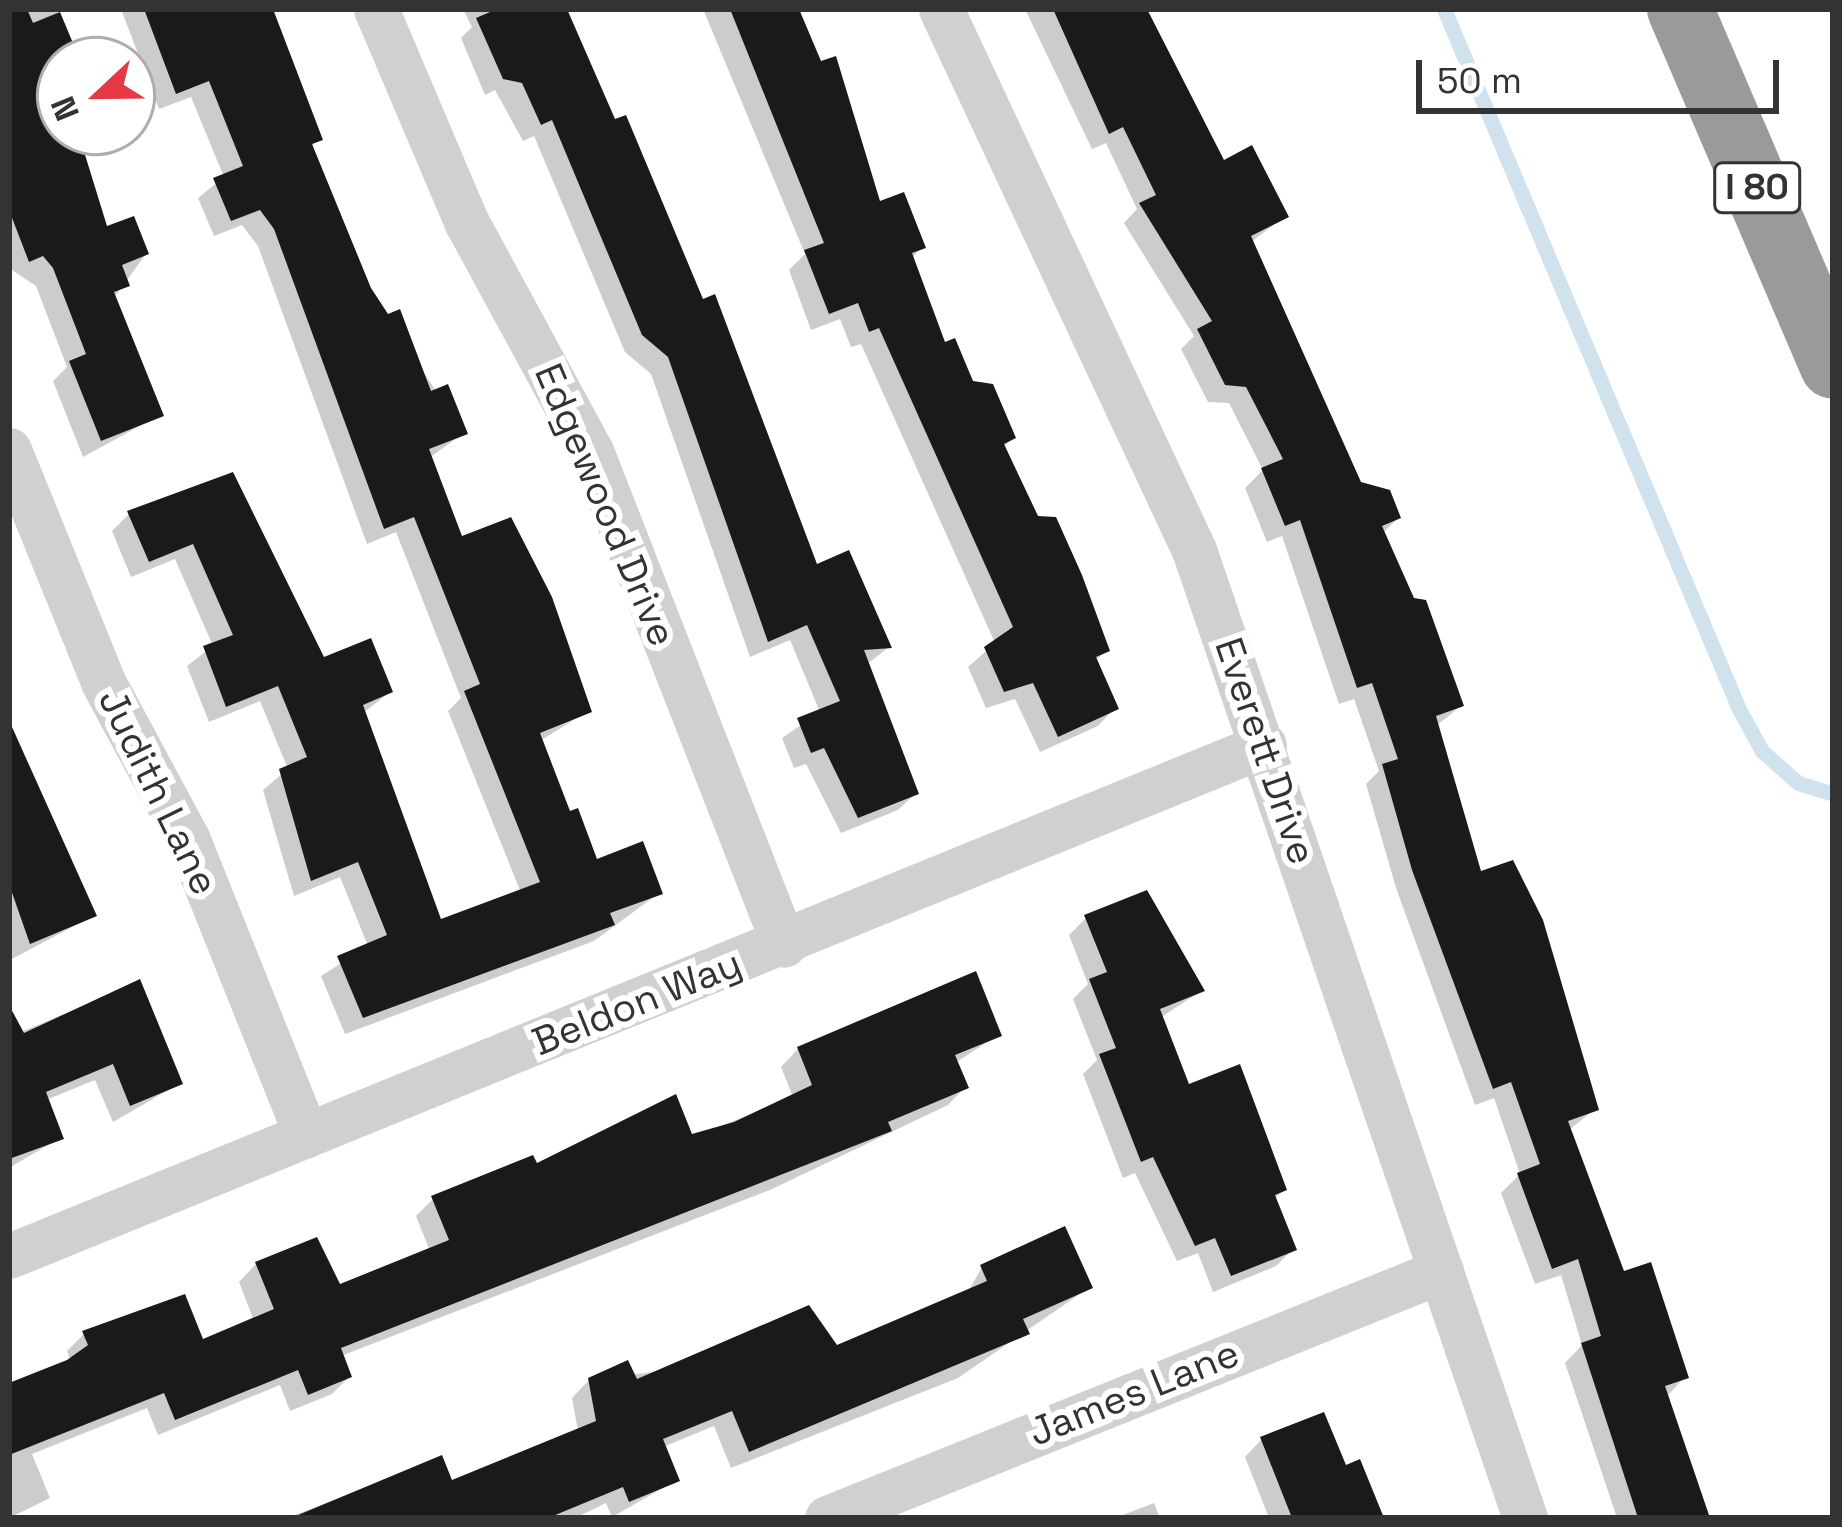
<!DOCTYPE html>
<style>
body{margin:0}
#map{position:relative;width:1842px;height:1527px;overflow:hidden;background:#fff;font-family:"Space Grotesk",sans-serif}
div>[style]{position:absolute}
.shadow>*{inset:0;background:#0003}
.stream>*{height:15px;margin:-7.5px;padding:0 7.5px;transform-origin:7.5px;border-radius:7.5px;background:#cfe2ee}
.building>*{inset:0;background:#1a1a1a}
.street>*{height:45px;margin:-22.5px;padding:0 22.5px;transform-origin:22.5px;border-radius:22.5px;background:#d0d0d0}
.highway>*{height:66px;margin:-33px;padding:0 33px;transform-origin:33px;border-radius:33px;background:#9a9a9a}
span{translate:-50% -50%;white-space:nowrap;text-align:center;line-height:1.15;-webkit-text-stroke:12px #fff;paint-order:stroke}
.shield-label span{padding:3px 9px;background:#fff;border:3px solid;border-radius:9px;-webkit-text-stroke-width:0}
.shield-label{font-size:36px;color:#333;font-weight:700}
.street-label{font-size:39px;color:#333}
.frame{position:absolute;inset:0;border:12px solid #333;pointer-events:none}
.north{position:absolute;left:36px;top:36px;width:120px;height:120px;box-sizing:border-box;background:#fff;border:3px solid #adadad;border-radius:50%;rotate:248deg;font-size:33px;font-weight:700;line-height:48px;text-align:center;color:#333}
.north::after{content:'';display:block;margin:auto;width:42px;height:54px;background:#e63946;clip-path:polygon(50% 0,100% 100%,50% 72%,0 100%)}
.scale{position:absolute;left:1416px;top:60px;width:363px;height:54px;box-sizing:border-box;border:6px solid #333;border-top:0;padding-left:15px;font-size:36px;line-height:42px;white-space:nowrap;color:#333;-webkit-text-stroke:9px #fff;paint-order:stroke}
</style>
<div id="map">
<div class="shadow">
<div style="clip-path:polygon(9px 9px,56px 9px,77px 60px,60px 60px,60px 132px,71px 132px,105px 230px,146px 254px,113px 299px,160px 415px,83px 457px,53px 381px,67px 367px,36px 286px,9px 268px)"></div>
<div style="clip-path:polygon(121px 9px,270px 9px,319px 139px,310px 148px,368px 289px,464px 433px,429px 458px,460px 540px,588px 711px,540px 741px,568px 815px,595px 863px,659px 893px,594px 941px,345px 1034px,321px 976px,368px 946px,340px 877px,294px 896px,263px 790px,288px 769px,260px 701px,209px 722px,187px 666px,213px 646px,175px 559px,131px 577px,112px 531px,129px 514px,232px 476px,323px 660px,390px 692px,363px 713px,440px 923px,521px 893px,448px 711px,461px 698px,396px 532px,367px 544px,258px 246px,242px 225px,214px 236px,198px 198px,224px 177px,191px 97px,159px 109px)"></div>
<div style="clip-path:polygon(463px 9px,566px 9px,815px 568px,889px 647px,866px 665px,916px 793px,898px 810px,841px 833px,806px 764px,794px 768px,782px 738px,820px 712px,790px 640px,750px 657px,651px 374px,625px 352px,534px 136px,523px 141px,495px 90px,485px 95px,461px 38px,472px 27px)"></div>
<div style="clip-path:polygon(703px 9px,799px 9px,878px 205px,922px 247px,911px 259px,943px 346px,1013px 437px,1003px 448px,1107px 650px,1094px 662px,1115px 708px,1098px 726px,1040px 752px,1015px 699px,986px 708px,968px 667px,995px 643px,861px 344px,851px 347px,840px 319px,811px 330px,789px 270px,805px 254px)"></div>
<div style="clip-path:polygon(1025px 9px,1145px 9px,1223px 164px,1285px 216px,1251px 242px,1359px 485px,1398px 518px,1382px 534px,1461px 706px,1436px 726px,1479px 875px,1595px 1109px,1569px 1130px,1622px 1275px,1685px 1377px,1668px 1395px,1707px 1518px,1617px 1518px,1565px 1363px,1582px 1345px,1561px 1275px,1535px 1284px,1501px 1193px,1520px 1174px,1494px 1098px,1475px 1105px,1396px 888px,1366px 784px,1379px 771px,1354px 699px,1339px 704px,1282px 536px,1267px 542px,1245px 488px,1263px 470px,1229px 403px,1208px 402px,1181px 349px,1194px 336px,1124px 223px,1137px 209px,1106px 143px,1092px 149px)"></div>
<div style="clip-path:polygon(16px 746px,93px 916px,12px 959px,9px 749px)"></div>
<div style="clip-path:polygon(1086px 918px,1201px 991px,1160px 1018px,1187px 1088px,1284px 1190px,1273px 1200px,1293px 1249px,1276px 1266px,1213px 1292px,1198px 1253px,1177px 1261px,1135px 1173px,1123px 1178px,1083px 1074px,1097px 1060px,1073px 999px,1088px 984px,1069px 935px)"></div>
<div style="clip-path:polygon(138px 983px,179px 1084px,113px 1122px,95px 1080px,46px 1100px,60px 1138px,9px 1168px,9px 1037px)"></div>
<div style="clip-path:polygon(998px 1035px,955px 1063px,965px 1087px,948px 1105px,770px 1190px,341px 1356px,349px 1377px,332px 1394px,290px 1411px,280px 1385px,158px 1435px,147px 1408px,32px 1454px,50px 1498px,9px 1518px,9px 1386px,71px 1362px,67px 1351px,84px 1334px,202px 1343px,254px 1321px,239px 1282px,256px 1264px,339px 1288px,430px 1251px,416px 1216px,433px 1199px,691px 1138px,793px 1097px,781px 1067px,798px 1049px)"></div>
<div style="clip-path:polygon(982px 1267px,1090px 1287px,958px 1378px,731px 1468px,714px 1426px,663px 1447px,677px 1480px,612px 1517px,606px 1503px,575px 1518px,287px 1518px,440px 1459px,450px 1484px,578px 1431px,572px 1398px,589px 1380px,836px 1349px,968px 1292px)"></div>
<div style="clip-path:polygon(1262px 1439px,1344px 1469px,1378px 1518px,1269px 1518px,1245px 1457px)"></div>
<div style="clip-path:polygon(1154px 1503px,1160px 1518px,1115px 1518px)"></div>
</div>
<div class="stream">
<div style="left:1444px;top:9px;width:760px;rotate:67.15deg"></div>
<div style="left:1739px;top:709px;width:48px;rotate:61.3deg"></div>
<div style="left:1762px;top:751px;width:48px;rotate:41.6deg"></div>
<div style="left:1798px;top:783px;width:37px;rotate:17deg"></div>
</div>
<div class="building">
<div style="clip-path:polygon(9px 9px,27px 9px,33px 23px,60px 12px,80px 60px,48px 60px,60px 132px,78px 132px,107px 226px,134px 216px,149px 254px,122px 265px,130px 286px,114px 292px,164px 416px,101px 441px,69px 361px,86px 354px,53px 268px,43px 256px,29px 262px,9px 210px)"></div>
<div style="clip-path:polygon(144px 9px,273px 9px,323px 140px,312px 144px,371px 288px,388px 314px,400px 309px,431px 391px,448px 384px,468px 434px,429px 449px,462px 536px,511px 517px,552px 597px,592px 712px,540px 733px,570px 811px,578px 808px,597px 859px,643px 841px,663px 894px,610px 913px,615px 925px,363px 1018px,337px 956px,387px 935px,358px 862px,311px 881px,279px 769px,307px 757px,278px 686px,226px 707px,203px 646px,233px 635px,193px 544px,149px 562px,127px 511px,233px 472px,324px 657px,371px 638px,393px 692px,363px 705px,441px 919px,540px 882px,464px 691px,480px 684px,414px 517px,384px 529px,274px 229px,260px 210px,231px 221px,213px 178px,243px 166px,209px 81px,176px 94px)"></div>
<div style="clip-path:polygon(497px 9px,567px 9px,615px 119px,626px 115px,703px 299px,715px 294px,817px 564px,849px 550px,892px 648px,864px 650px,919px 794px,858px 818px,824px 748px,811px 753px,797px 718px,840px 701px,807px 625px,768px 642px,668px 357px,642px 335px,552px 120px,541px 125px,522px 83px,503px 79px,476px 18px)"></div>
<div style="clip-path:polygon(730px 9px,799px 9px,821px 61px,836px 56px,880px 201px,904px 192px,926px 248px,912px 253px,945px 342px,955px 338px,973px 381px,993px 384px,1016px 438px,1004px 444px,1038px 516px,1056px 517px,1082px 575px,1110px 651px,1096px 657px,1119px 709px,1058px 737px,1033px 683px,1004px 692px,984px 647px,1013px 627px,879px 328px,869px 332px,858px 303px,829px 314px,804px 250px,824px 243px)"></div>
<div style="clip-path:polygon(1053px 9px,1147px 9px,1224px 160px,1252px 145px,1289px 217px,1251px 236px,1361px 482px,1390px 490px,1401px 518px,1382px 526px,1414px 598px,1426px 600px,1464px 706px,1436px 716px,1481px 871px,1513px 860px,1543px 920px,1599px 1110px,1568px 1121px,1624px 1271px,1651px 1262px,1689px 1378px,1665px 1386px,1710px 1518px,1638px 1518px,1581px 1343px,1601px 1336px,1578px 1259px,1552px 1269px,1517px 1173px,1540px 1164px,1511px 1082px,1493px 1089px,1412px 870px,1382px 764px,1398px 759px,1372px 683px,1357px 688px,1300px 520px,1285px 526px,1261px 468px,1283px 459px,1246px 387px,1225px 385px,1197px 329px,1212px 321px,1139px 203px,1156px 195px,1123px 127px,1109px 134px)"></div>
<div style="clip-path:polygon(12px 727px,97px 916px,30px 944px,9px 884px)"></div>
<div style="clip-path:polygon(1147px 890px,1205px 991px,1160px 1009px,1189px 1084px,1240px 1064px,1287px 1190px,1275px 1195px,1297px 1250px,1231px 1276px,1215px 1238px,1195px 1246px,1153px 1157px,1141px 1162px,1099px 1054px,1116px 1048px,1089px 979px,1107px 972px,1084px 915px)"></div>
<div style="clip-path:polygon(976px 971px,1002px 1036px,955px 1055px,969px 1088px,888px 1122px,892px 1131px,341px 1348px,352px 1377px,308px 1395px,298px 1370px,175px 1420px,164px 1393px,9px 1455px,9px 1383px,67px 1360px,88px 1345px,82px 1331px,185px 1294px,203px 1339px,274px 1309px,255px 1262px,317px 1237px,340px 1284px,449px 1240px,431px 1196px,533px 1155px,537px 1163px,676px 1094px,692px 1134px,734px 1122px,812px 1085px,797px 1047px)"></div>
<div style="clip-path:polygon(140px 979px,183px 1084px,130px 1106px,113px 1064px,46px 1092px,64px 1139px,9px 1159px,9px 1005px,24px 1033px)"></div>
<div style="clip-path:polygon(1065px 1226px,1093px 1288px,1023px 1319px,1030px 1334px,749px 1452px,732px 1411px,663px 1439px,680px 1481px,629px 1502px,623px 1487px,548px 1518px,291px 1518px,442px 1455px,452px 1480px,596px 1421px,588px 1378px,628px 1360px,637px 1379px,809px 1305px,837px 1345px,987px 1281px,980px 1265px)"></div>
<div style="clip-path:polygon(1324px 1412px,1346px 1465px,1360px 1459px,1384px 1518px,1292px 1518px,1260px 1437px)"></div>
</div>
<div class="street">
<div style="left:376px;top:9px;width:233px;rotate:67deg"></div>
<div style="left:467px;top:223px;width:260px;rotate:61.5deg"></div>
<div style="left:591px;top:451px;width:530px;rotate:68.66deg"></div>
<div style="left:941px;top:9px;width:597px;rotate:64.94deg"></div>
<div style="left:1194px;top:550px;width:1023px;rotate:71.12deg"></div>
<div style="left:9px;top:450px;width:250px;rotate:67.9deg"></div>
<div style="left:103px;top:682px;width:179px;rotate:61.7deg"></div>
<div style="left:188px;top:840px;width:318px;rotate:68.2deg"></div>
<div style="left:9px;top:1256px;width:1355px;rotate:-22.15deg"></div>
<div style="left:827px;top:1518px;width:662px;rotate:-21.91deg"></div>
</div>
<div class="highway">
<div style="left:1680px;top:9px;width:388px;rotate:66.8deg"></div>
</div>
<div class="shield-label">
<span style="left:1757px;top:188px">I 80</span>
</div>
<div class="street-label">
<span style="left:605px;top:505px;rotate:67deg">Edgewood Drive</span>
<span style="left:1265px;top:751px;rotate:71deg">Everett Drive</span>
<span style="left:158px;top:792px;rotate:64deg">Judith Lane</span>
<span style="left:637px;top:1003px;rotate:-22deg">Beldon Way</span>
<span style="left:1134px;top:1393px;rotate:-22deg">James Lane</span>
</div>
<div class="frame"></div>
<div class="north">N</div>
<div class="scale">50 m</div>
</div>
